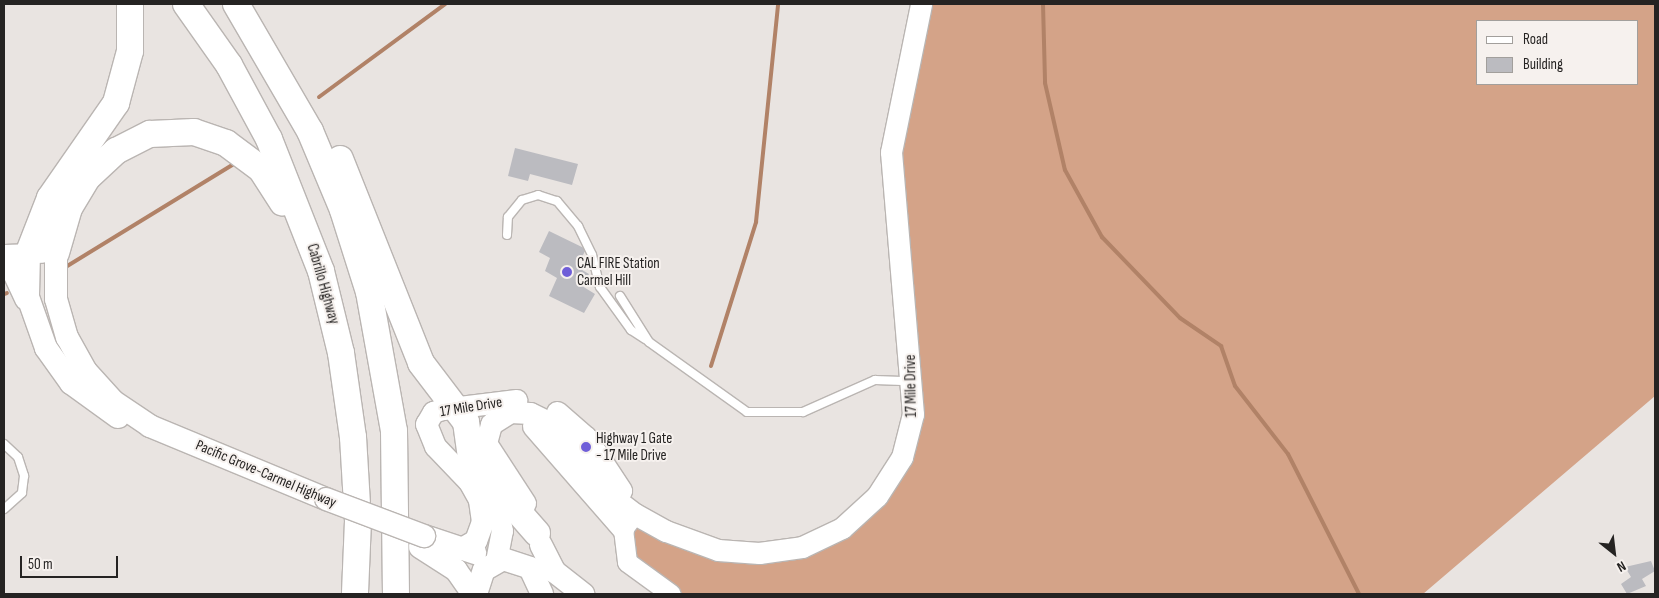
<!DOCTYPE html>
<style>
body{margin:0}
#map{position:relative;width:1659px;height:598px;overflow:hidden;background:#e9e4e1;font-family:"Sofia Sans Condensed",sans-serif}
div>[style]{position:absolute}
.forest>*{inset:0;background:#d4a388}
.stream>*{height:4px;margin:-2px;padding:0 2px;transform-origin:2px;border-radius:2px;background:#b18267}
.building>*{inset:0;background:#bbbbc0}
.roads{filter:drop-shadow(1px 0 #bab5b2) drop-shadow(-1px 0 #bab5b2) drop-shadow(0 1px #bab5b2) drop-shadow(0 -1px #bab5b2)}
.service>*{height:8px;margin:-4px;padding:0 4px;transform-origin:4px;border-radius:4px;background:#fff}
.tertiary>*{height:19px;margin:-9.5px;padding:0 9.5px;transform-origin:9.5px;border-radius:9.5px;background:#fff}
.secondary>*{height:21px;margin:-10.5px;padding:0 10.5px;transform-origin:10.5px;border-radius:10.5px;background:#fff}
.primary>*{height:22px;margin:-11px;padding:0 11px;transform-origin:11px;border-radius:11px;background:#fff}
.motorway>*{height:26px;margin:-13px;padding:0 13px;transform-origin:13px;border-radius:13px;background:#fff}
.bridges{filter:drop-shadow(1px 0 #bab5b2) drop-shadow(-1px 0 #bab5b2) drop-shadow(0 1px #bab5b2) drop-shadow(0 -1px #bab5b2)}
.primary-bridge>*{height:22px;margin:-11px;padding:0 11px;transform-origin:11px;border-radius:11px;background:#fff}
.dots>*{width:14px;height:14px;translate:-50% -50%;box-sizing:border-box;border:2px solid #f6f1ee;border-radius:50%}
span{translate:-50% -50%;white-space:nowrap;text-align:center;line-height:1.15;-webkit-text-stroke:4px #f6f1ee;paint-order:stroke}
.poi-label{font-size:15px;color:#252322}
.left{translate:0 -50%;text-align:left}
.street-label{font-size:15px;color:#252322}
.frame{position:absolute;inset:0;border:5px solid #252322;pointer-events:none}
.legend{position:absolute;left:1476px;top:20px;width:162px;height:65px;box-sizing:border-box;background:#f6f1ee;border:1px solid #a29f9c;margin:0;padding:6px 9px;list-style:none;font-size:15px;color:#252322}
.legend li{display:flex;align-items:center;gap:10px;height:25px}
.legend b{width:25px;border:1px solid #a29f9c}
.north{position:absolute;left:1589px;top:528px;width:50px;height:50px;-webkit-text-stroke:4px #f6f1ee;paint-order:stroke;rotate:151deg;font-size:14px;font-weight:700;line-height:20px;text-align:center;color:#252322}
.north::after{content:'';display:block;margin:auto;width:18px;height:22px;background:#252322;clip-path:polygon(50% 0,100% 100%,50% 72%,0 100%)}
.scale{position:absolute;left:20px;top:556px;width:98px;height:22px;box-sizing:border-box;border:2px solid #252322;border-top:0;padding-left:6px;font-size:15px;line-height:18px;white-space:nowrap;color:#252322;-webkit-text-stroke:4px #f6f1ee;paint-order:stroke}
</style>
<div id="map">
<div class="forest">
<div style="clip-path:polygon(evenodd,921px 4px,1655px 4px,1655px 396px,1423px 594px,671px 594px,627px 562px,635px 514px,737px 553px,842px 528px,910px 439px,894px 194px,921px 4px,1478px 21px,1638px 21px,1638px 84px,1478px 84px,1478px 21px)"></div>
</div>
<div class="stream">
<div style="left:1043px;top:4px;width:79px;rotate:88.5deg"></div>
<div style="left:1045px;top:83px;width:89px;rotate:77.1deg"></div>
<div style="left:1065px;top:170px;width:77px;rotate:61.1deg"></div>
<div style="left:1102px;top:237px;width:112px;rotate:46.1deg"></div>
<div style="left:1180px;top:318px;width:50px;rotate:34.3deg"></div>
<div style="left:1221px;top:346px;width:42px;rotate:70.7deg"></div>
<div style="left:1235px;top:386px;width:86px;rotate:52.1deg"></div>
<div style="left:1288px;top:454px;width:157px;rotate:63.1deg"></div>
<div style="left:319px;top:97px;width:157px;rotate:-36.4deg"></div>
<div style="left:64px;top:268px;width:203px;rotate:-31.5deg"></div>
<div style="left:4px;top:294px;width:3px;rotate:-18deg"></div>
<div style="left:711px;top:366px;width:151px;rotate:-72.6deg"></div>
<div style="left:756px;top:222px;width:219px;rotate:-84.2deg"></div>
</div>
<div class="building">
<div style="clip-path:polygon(515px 148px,578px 164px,572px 185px,530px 174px,528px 181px,508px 176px)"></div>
<div style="clip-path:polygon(549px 231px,586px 249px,577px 267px,589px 274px,582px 286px,595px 294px,584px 313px,549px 296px,557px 278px,545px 271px,550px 258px,539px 252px)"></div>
<div style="clip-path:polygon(1651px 561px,1655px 571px,1642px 579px,1646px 586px,1627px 594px,1621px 584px,1631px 577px,1625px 567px)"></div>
</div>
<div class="roads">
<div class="service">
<div style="left:507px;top:235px;width:18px;rotate:-87deg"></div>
<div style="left:508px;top:217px;width:22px;rotate:-51deg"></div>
<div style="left:522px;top:200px;width:17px;rotate:-17deg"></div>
<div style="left:538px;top:195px;width:20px;rotate:18deg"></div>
<div style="left:557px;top:201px;width:33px;rotate:50deg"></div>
<div style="left:578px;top:226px;width:32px;rotate:64deg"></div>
<div style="left:592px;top:255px;width:33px;rotate:76deg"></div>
<div style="left:600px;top:287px;width:53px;rotate:54.2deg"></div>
<div style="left:631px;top:330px;width:17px;rotate:33deg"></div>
<div style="left:620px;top:296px;width:54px;rotate:57.8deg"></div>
<div style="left:649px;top:342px;width:120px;rotate:35.5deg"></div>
<div style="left:747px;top:412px;width:56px"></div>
<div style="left:803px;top:412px;width:79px;rotate:-24deg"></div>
<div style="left:875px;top:380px;width:34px;rotate:2deg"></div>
<div style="left:4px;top:444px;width:19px;rotate:43deg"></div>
<div style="left:18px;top:457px;width:20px;rotate:72deg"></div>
<div style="left:24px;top:476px;width:17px;rotate:97deg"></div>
<div style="left:22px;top:493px;width:24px;rotate:138deg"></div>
</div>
<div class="tertiary">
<div style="left:4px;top:254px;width:38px;rotate:-2deg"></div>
<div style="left:632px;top:517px;width:15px;rotate:127deg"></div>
<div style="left:623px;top:529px;width:33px;rotate:83deg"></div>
<div style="left:627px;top:562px;width:54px;rotate:36deg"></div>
</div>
<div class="secondary">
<div style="left:557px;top:412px;width:38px;rotate:41deg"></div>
<div style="left:586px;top:437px;width:64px;rotate:56.6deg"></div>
<div style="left:533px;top:426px;width:137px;rotate:48.9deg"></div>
<div style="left:525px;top:503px;width:72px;rotate:-123deg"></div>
<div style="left:486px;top:443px;width:20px;rotate:-75deg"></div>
<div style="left:491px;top:424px;width:22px;rotate:-32deg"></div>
<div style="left:510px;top:412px;width:20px;rotate:3deg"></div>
<div style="left:530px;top:413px;width:25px;rotate:26deg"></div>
<div style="left:553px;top:424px;width:92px;rotate:51.1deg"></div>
<div style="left:611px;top:496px;width:30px;rotate:37deg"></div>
<div style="left:635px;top:514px;width:35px;rotate:29deg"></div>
<div style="left:666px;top:531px;width:55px;rotate:20.1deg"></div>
<div style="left:718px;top:550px;width:41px;rotate:4.2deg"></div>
<div style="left:759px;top:553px;width:43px;rotate:-7.9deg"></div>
<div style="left:802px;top:547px;width:44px;rotate:-25.4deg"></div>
<div style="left:842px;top:528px;width:47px;rotate:-42.4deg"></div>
<div style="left:877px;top:496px;width:46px;rotate:-57.3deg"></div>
<div style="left:902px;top:457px;width:44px;rotate:-75.7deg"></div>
<div style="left:913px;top:414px;width:263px;rotate:-94.8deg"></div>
<div style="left:891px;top:152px;width:151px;rotate:-78.5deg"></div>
<div style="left:496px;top:561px;width:31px;rotate:-79deg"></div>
<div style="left:502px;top:531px;width:19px;rotate:-102deg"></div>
<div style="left:498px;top:512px;width:91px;rotate:-133.7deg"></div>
<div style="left:435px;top:446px;width:24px;rotate:-112deg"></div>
<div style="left:426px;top:424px;width:14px;rotate:-60deg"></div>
<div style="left:433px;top:412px;width:10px;rotate:-17deg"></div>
<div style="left:443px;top:409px;width:74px;rotate:-7deg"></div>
</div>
<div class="primary">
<div style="left:29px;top:252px;width:45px;rotate:91.3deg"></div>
<div style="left:28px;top:297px;width:54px;rotate:70.6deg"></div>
<div style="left:46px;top:348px;width:43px;rotate:54.5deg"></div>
<div style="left:71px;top:383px;width:58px;rotate:35.9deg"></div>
<div style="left:56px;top:253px;width:46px;rotate:90deg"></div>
<div style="left:56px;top:299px;width:40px;rotate:74deg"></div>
<div style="left:67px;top:337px;width:39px;rotate:61deg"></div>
<div style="left:86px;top:371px;width:40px;rotate:48deg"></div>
<div style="left:113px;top:401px;width:45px;rotate:34deg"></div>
<div style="left:150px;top:426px;width:191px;rotate:22.5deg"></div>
<div style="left:4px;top:264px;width:13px;rotate:42deg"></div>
<div style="left:14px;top:273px;width:29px;rotate:65deg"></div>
<div style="left:424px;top:536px;width:54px;rotate:18.4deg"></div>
<div style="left:541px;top:545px;width:30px;rotate:63deg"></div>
<div style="left:555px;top:572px;width:36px;rotate:38deg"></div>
<div style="left:420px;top:547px;width:43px;rotate:32.6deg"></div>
<div style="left:456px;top:570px;width:29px;rotate:55deg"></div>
<div style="left:462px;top:549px;width:16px;rotate:-30deg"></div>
<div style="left:476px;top:541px;width:20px;rotate:-70deg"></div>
<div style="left:483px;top:522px;width:22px;rotate:-98deg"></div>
<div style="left:480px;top:500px;width:25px;rotate:-119deg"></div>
<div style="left:476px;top:594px;width:25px;rotate:-72deg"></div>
<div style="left:484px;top:570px;width:22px;rotate:-30deg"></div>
<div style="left:503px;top:559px;width:28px;rotate:18deg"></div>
<div style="left:530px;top:568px;width:29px;rotate:65deg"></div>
</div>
<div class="motorway">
<div style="left:186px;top:4px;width:75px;rotate:54.8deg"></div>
<div style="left:229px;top:65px;width:84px;rotate:61.6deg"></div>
<div style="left:269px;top:139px;width:142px;rotate:68.5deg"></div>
<div style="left:321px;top:271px;width:84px;rotate:76.3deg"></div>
<div style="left:341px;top:353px;width:85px;rotate:81.9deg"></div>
<div style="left:353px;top:437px;width:84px;rotate:86.6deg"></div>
<div style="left:358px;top:521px;width:73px;rotate:92.4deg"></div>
<div style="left:236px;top:4px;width:147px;rotate:59.8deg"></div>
<div style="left:310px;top:131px;width:86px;rotate:67.3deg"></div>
<div style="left:343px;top:210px;width:86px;rotate:72.4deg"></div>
<div style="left:369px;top:292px;width:141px;rotate:79.8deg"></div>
<div style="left:394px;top:431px;width:163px;rotate:89.3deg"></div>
<div style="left:340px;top:159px;width:219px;rotate:68.3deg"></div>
<div style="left:421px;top:363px;width:74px;rotate:52.7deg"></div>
<div style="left:466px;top:422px;width:36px;rotate:82deg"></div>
<div style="left:471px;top:458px;width:100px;rotate:48.7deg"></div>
<div style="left:29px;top:252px;width:58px;rotate:-68.7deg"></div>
<div style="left:50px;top:198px;width:116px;rotate:-55.2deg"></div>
<div style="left:116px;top:103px;width:54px;rotate:-74.9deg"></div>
<div style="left:130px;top:51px;width:47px;rotate:-90deg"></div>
<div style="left:56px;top:253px;width:47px;rotate:-73.9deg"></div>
<div style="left:69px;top:208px;width:35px;rotate:-59deg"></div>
<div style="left:87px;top:178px;width:40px;rotate:-43deg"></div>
<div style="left:116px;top:151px;width:38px;rotate:-27deg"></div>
<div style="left:150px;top:134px;width:44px;rotate:-2.6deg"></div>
<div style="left:194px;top:132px;width:34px;rotate:19deg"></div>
<div style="left:226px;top:143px;width:44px;rotate:36.6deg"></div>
<div style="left:261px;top:169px;width:40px;rotate:57.1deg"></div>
</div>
</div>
<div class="bridges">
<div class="primary-bridge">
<div style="left:326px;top:499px;width:105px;rotate:20.7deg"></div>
</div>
</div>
<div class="dots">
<div style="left:567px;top:272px;background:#6f5ed8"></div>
<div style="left:586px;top:447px;background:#6f5ed8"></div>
</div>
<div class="poi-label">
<span class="left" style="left:577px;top:272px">CAL FIRE Station<br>Carmel Hill</span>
<span class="left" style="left:596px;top:447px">Highway 1 Gate<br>- 17 Mile Drive</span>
</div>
<div class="street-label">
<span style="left:323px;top:284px;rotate:74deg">Cabrillo Highway</span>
<span style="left:911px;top:386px;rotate:-91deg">17 Mile Drive</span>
<span style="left:471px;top:407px;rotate:-9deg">17 Mile Drive</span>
<span style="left:266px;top:474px;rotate:23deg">Pacific Grove-Carmel Highway</span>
</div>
<div class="frame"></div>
<ul class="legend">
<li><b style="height:6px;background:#fff"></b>Road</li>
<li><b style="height:14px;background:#bbbbc0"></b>Building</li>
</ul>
<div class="north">N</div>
<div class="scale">50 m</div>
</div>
